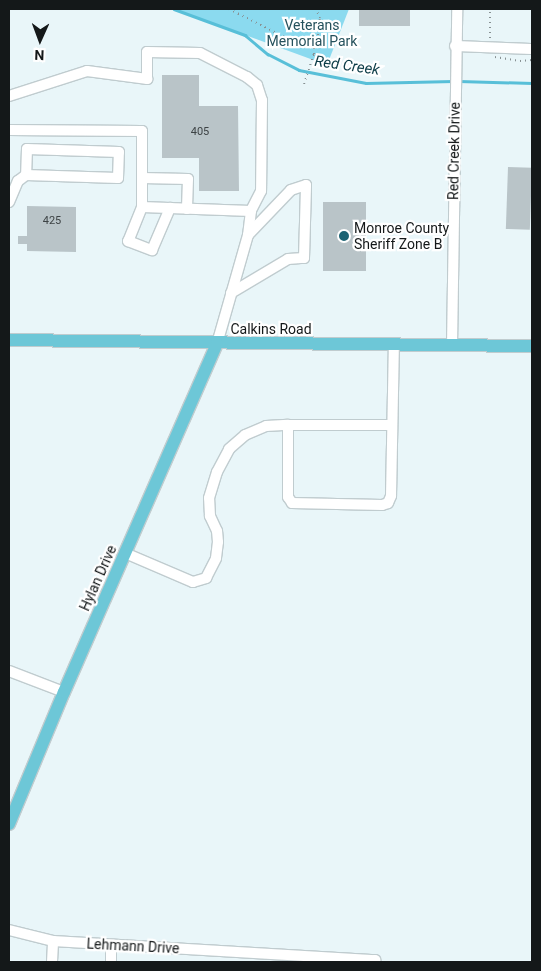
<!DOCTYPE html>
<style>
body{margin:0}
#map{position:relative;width:541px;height:971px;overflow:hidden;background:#e9f6f9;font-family:Roboto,sans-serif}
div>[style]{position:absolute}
.green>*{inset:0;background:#8bdaef}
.stream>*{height:2.5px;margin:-1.25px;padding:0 1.25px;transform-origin:1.25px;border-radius:1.25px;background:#58bfd8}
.building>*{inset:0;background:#b9c4c8;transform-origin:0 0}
.path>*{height:2px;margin-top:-1px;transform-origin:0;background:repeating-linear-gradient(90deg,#879092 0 1px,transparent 0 5px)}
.roads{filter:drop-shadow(1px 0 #c0cccf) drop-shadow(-1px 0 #c0cccf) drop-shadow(0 1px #c0cccf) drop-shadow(0 -1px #c0cccf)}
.minor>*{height:10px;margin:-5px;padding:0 5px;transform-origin:5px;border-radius:5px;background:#fff}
.major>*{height:12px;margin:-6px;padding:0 6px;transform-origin:6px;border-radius:6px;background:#6dc7d7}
.dots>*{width:14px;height:14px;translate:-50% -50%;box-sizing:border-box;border:2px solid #fff;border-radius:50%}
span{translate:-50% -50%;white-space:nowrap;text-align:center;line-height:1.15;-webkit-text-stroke:4.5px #fff;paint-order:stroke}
.number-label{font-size:11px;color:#3d4345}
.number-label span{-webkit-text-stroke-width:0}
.park-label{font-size:14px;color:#25515c}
.street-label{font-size:14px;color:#141819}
.poi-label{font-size:14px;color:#141819}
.left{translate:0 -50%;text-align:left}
.water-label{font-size:15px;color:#0c3c47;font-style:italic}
.frame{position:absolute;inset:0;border:10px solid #141819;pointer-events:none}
.north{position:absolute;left:15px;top:15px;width:50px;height:50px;-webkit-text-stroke:4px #fff;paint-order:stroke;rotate:182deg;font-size:14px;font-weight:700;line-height:20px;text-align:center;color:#141819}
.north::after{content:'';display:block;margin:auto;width:18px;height:22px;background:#141819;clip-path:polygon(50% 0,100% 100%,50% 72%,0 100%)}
</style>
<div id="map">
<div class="green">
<div style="clip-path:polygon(174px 9px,349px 9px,327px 65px)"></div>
</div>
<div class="stream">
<div style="left:174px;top:9px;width:76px;rotate:20.1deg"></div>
<div style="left:245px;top:35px;width:30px;rotate:40deg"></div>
<div style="left:268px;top:54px;width:35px;rotate:27deg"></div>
<div style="left:299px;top:70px;width:68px;rotate:11deg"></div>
<div style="left:366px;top:83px;width:87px;rotate:-1.3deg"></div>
<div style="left:459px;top:81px;width:73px;rotate:1.6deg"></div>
</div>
<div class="building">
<div style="left:359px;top:9px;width:51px;height:17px"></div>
<div style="clip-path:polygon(162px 75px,199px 75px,199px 106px,238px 106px,239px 191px,199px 191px,199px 158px,162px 158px)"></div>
<div style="left:508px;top:167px;width:24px;height:62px;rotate:2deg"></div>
<div style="left:323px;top:202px;width:43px;height:69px"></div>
<div style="clip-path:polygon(27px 206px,76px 207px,76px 252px,27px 251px,27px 244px,18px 244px,18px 236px,27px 236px)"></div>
</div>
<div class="path">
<div style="left:229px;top:9px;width:84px;rotate:26.9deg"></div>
<div style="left:304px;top:47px;width:11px;rotate:-27deg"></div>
<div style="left:314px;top:42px;width:8px;rotate:-60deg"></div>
<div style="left:318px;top:35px;width:17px;rotate:-83deg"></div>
<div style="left:320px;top:18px;width:10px;rotate:-114deg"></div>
<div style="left:490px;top:38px;width:29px;rotate:-90deg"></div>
<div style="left:495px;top:57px;width:25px;rotate:9deg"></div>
<div style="left:520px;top:61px;width:12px;rotate:-5deg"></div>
<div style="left:304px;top:84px;width:32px;rotate:-72deg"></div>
<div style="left:314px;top:54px;width:12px;rotate:-90deg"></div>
</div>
<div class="roads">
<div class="minor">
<div style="left:455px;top:46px;width:77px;rotate:2.2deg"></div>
<div style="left:9px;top:96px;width:82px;rotate:-17.8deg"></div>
<div style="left:87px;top:71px;width:61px;rotate:7.6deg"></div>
<div style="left:147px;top:79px;width:27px;rotate:-90deg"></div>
<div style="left:147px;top:52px;width:53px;rotate:1.1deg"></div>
<div style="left:200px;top:53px;width:53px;rotate:27.1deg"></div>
<div style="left:247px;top:77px;width:13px;rotate:39deg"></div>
<div style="left:257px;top:85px;width:16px;rotate:72deg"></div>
<div style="left:262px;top:100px;width:91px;rotate:90.6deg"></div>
<div style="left:261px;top:191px;width:22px;rotate:117deg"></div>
<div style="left:251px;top:211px;width:24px;rotate:97deg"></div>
<div style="left:248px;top:235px;width:113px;rotate:105.9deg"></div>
<div style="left:9px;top:130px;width:133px;rotate:0.4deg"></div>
<div style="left:142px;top:131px;width:76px;rotate:90deg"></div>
<div style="left:142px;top:207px;width:109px;rotate:2.1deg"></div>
<div style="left:142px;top:178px;width:46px;rotate:1.2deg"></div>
<div style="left:188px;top:179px;width:30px;rotate:92deg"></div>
<div style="left:9px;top:202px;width:23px;rotate:-67deg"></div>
<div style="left:18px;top:181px;width:10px;rotate:-37deg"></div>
<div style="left:26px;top:175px;width:92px;rotate:1.9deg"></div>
<div style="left:118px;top:178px;width:26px;rotate:-88deg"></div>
<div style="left:119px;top:152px;width:92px;rotate:-178.1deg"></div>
<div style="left:27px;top:149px;width:26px;rotate:92deg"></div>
<div style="left:142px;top:207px;width:37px;rotate:112deg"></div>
<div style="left:128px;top:241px;width:26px;rotate:21deg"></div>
<div style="left:152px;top:250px;width:46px;rotate:-66.8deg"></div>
<div style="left:231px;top:293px;width:66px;rotate:-30.8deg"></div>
<div style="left:288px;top:259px;width:16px;rotate:-4deg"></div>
<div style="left:304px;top:258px;width:73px;rotate:-88.4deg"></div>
<div style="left:306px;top:185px;width:16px;rotate:162deg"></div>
<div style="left:291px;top:190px;width:62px;rotate:133.7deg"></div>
<div style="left:452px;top:345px;width:336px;rotate:-89.1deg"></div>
<div style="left:288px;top:425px;width:104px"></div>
<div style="left:125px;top:553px;width:74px;rotate:23.1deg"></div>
<div style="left:193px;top:582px;width:14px;rotate:-17deg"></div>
<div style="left:206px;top:578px;width:22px;rotate:-63deg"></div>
<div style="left:216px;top:558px;width:16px;rotate:-83deg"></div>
<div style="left:218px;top:542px;width:11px;rotate:-95deg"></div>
<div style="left:217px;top:531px;width:17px;rotate:-115deg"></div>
<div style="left:210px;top:516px;width:18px;rotate:-93deg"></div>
<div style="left:209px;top:498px;width:27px;rotate:-73deg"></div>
<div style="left:217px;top:472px;width:26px;rotate:-62deg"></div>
<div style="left:229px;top:449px;width:21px;rotate:-41deg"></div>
<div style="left:245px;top:435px;width:23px;rotate:-23deg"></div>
<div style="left:266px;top:426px;width:22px;rotate:-3deg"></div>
<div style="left:288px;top:425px;width:72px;rotate:90deg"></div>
<div style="left:288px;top:497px;width:7px;rotate:56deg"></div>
<div style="left:292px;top:503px;width:90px;rotate:1.3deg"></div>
<div style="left:382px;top:505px;width:6px;rotate:-18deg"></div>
<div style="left:388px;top:503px;width:8px;rotate:-67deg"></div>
<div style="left:391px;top:496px;width:151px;rotate:-88.9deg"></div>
<div style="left:9px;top:671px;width:59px;rotate:20.9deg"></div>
<div style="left:9px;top:930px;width:45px;rotate:14deg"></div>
<div style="left:53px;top:941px;width:323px;rotate:3.4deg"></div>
<div style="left:375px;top:960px;width:2px;rotate:90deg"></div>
<div style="left:52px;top:962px;width:21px;rotate:-87deg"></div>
<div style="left:111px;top:962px;width:17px;rotate:-90deg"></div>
</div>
<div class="major">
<div style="left:9px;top:340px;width:523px;rotate:0.66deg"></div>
<div style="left:9px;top:824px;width:143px;rotate:-67.4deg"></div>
<div style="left:64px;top:692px;width:380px;rotate:-66.3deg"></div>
</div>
</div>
<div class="dots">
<div style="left:344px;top:236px;background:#1c6373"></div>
</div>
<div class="number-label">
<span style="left:200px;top:132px">405</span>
<span style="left:52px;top:221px">425</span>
</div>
<div class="park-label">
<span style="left:312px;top:33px">Veterans<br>Memorial Park</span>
</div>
<div class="street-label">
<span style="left:454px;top:151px;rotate:-89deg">Red Creek Drive</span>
<span style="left:271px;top:329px">Calkins Road</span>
<span style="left:98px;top:578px;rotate:-66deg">Hylan Drive</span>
<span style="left:133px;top:946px;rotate:3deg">Lehmann Drive</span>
</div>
<div class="poi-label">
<span class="left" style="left:354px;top:236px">Monroe County<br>Sheriff Zone B</span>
</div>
<div class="water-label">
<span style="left:347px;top:66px;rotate:8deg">Red Creek</span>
</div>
<div class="frame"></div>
<div class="north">N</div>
</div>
